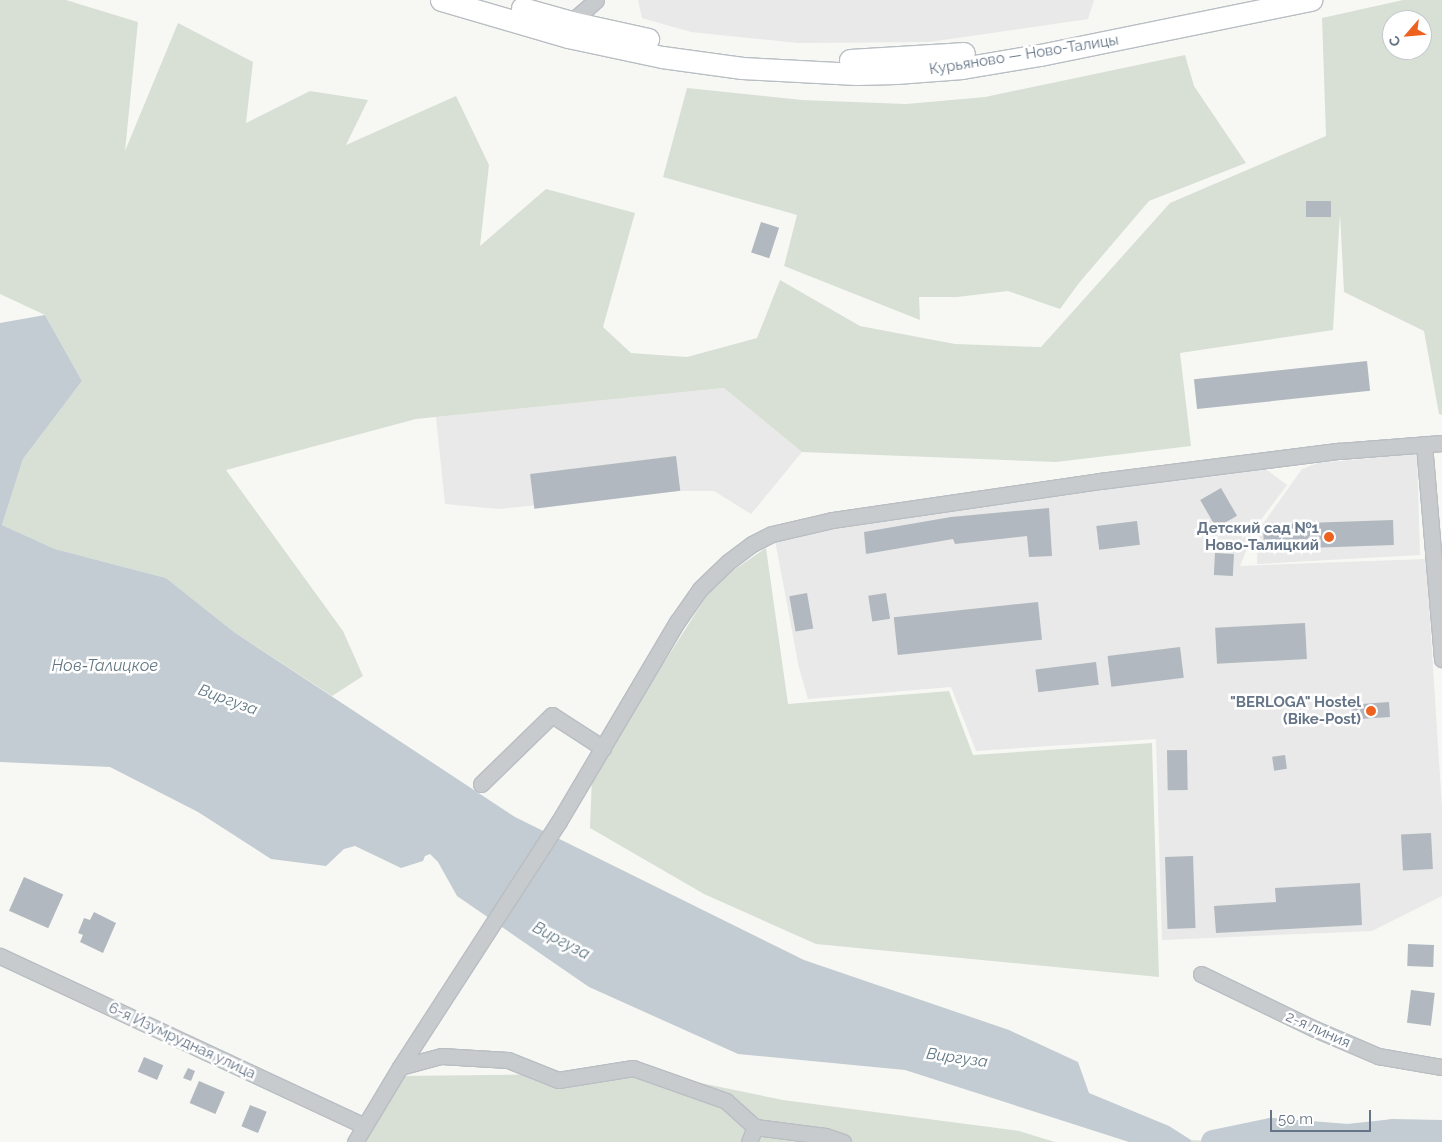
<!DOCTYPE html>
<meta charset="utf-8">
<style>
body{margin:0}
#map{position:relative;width:1442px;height:1142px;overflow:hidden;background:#f7f8f4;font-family:Raleway,sans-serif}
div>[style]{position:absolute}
.built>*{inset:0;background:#e8e9e8}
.green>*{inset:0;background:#d8e0d5}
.water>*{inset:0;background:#c3ccd2}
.river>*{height:24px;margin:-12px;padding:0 12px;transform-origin:12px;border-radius:12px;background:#c3ccd2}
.building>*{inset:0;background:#b2b8bf;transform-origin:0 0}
.roads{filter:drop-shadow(1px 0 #b9bec3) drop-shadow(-1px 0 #b9bec3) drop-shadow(0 1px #b9bec3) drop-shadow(0 -1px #b9bec3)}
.minor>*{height:15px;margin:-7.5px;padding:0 7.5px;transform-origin:7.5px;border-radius:7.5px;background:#c7cbce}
.secondary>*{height:21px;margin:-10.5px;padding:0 10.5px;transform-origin:10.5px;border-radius:10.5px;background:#fff}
.dots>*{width:14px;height:14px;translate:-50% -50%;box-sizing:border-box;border:2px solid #fff;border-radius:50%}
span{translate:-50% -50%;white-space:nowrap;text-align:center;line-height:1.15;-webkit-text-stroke:5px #fff;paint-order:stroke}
.street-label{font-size:15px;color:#657587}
.poi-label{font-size:15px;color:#657587;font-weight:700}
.right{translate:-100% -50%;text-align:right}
.water-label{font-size:16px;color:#607783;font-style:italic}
.north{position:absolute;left:1382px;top:10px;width:50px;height:50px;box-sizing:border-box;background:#fff;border:1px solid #c1c8cf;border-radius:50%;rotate:243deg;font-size:14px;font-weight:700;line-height:20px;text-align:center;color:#657587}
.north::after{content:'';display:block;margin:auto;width:18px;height:22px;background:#ed621f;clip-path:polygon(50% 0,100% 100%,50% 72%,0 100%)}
.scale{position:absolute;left:1270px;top:1110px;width:101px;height:22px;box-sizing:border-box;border:2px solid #657587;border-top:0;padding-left:6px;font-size:15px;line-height:18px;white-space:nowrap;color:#657587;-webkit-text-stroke:4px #fff;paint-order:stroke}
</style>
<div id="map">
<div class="built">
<div style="clip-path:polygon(638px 0,1094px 0,1088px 19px,929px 42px,798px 43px,691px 32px,642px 18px)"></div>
<div style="clip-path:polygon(724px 388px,802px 452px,751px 514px,714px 491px,680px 491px,499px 509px,445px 504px,436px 417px)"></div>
<div style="clip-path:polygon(1417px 454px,1420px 555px,1257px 564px,1258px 531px,1302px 469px,1318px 463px)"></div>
<div style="clip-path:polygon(1263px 467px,1287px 485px,1257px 525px,1240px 566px,1426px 559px,1442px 807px,1442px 896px,1372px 931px,1162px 940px,1156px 739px,976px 751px,951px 687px,808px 699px,799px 668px,774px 535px)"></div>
</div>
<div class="green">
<div style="clip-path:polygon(evenodd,0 0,66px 0,138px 22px,125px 151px,178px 23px,253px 62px,246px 123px,310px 91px,368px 100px,346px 145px,456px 96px,489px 165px,480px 246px,546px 189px,635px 213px,603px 327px,631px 353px,687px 357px,757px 338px,780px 280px,860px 326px,955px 344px,1041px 347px,1170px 203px,1326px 136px,1322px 18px,1403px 0,1442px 0,1442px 415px,1439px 414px,1424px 331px,1344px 292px,1340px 214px,1333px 330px,1180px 353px,1191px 446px,1056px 462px,802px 452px,724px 388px,416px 419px,226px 470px,343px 631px,363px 676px,332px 696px,234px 632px,166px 578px,55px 549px,2px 525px,23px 459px,82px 381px,45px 315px,0 294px,0 0,1392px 20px,1422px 20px,1422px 50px,1392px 50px,1392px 20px)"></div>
<div style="clip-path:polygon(1185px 55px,1194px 86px,1246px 163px,1149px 201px,1079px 283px,1060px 309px,1008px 291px,957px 297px,919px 297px,920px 320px,784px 266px,797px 215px,663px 177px,687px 88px,802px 100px,906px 104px,985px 97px)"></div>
<div style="clip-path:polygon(766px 548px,788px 704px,949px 691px,973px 755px,1152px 743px,1159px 977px,816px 944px,704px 894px,590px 828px,592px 775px,715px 583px)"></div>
<div style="clip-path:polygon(652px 1073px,783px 1100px,1019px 1131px,1055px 1142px,358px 1142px,398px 1076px)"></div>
<div style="clip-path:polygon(1271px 1130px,1348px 1136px,1393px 1131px,1442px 1132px,1442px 1142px,1191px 1142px,1191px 1140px,1215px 1141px)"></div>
</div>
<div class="water">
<div style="clip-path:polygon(45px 315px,82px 381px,23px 459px,2px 525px,55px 549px,166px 578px,234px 632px,515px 817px,804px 960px,1009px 1030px,1078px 1062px,1089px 1093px,1169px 1126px,1191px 1140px,1191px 1142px,1129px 1142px,905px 1070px,738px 1054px,589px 987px,457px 896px,438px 862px,430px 854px,425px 856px,423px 861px,401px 868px,355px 846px,344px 849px,326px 866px,271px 859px,198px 812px,110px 767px,0 762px,0 323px)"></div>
</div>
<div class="river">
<div style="left:1213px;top:1142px;width:59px;rotate:-11.7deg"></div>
<div style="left:1271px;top:1130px;width:77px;rotate:4.5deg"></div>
<div style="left:1348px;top:1136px;width:45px;rotate:-6.3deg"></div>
<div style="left:1393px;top:1131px;width:49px;rotate:1.2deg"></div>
</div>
<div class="building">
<div style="left:1306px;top:201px;width:25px;height:16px"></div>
<div style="left:761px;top:222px;width:19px;height:32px;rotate:18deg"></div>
<div style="left:1367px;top:361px;width:30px;height:174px;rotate:84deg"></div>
<div style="left:676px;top:456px;width:35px;height:147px;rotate:83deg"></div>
<div style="left:1221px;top:488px;width:32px;height:24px;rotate:60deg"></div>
<div style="clip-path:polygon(1049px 508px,1052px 556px,1029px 557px,1027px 536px,955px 544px,953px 539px,866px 554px,864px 532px,951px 517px)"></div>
<div style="left:1393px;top:520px;width:25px;height:130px;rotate:88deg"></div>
<div style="left:1137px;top:521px;width:24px;height:41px;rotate:83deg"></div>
<div style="left:1215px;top:553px;width:19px;height:22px;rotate:3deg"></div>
<div style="left:807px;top:593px;width:36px;height:18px;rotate:80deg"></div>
<div style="left:886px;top:593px;width:26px;height:18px;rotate:81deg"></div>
<div style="left:1038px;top:602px;width:38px;height:145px;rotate:84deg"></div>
<div style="left:1305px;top:623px;width:36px;height:90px;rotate:87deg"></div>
<div style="left:1180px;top:647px;width:31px;height:73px;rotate:83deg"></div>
<div style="left:1096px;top:662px;width:23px;height:61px;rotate:83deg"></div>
<div style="left:1389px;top:702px;width:15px;height:38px;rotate:86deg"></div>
<div style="left:1187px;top:750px;width:40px;height:20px;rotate:89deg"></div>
<div style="left:1285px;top:755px;width:14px;height:13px;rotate:82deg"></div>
<div style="left:1431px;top:833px;width:36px;height:30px;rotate:87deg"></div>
<div style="left:1193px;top:856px;width:72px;height:28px;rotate:88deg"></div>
<div style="left:24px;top:877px;width:43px;height:37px;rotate:24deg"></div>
<div style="clip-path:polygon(1360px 883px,1362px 925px,1216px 933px,1214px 906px,1276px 902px,1275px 888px)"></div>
<div style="clip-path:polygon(94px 912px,116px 923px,103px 953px,80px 942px,83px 935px,78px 933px,84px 918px,90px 920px)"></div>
<div style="left:1408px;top:944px;width:26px;height:22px;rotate:2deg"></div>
<div style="left:1411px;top:990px;width:24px;height:33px;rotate:7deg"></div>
<div style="left:144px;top:1057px;width:21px;height:16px;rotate:23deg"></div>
<div style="clip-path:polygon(188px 1068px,195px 1071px,191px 1081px,183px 1078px)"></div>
<div style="left:199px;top:1081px;width:28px;height:24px;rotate:23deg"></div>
<div style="left:250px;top:1105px;width:18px;height:23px;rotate:22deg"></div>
</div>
<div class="roads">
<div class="minor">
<div style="left:571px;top:22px;width:33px;rotate:-41deg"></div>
<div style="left:1424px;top:444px;width:216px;rotate:85.2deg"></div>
<div style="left:481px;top:784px;width:99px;rotate:-44.2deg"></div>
<div style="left:552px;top:715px;width:61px;rotate:32.9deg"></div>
<div style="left:0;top:956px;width:402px;rotate:25deg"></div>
<div style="left:1201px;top:974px;width:127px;rotate:25.8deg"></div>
<div style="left:1315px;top:1029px;width:69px;rotate:23.2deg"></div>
<div style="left:1378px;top:1056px;width:65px;rotate:9.8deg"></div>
<div style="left:400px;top:1067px;width:42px;rotate:-15deg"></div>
<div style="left:441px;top:1056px;width:67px;rotate:3.4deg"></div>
<div style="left:508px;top:1060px;width:54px;rotate:21.8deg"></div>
<div style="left:558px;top:1080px;width:76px;rotate:-9.1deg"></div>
<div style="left:633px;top:1068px;width:99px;rotate:19.5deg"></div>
<div style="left:726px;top:1101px;width:39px;rotate:42deg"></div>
<div style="left:755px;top:1127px;width:71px;rotate:7.3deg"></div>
<div style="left:825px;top:1136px;width:19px;rotate:18deg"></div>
<div style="left:355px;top:1142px;width:87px;rotate:-59deg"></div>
<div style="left:400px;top:1067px;width:291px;rotate:-57.1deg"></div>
<div style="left:558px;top:823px;width:234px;rotate:-59.4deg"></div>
<div style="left:677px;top:622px;width:40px;rotate:-55.1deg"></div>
<div style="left:700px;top:589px;width:39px;rotate:-44deg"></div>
<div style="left:728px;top:562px;width:30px;rotate:-37deg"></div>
<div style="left:752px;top:544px;width:22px;rotate:-27deg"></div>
<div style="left:772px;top:534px;width:62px;rotate:-13.1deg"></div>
<div style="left:832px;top:520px;width:271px;rotate:-8.3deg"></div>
<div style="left:1100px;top:481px;width:241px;rotate:-7.2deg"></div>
<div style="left:1339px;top:451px;width:103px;rotate:-4.4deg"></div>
<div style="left:749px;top:1142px;width:16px;rotate:-68deg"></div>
</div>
<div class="secondary">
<div style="left:441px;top:0;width:132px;rotate:16.2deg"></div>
<div style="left:568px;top:37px;width:96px;rotate:12deg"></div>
<div style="left:662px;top:57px;width:81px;rotate:7.8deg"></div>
<div style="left:742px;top:68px;width:114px;rotate:3deg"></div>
<div style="left:856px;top:74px;width:40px;rotate:-1.4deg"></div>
<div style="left:896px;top:73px;width:66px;rotate:-4.3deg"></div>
<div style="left:962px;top:68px;width:79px;rotate:-9.5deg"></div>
<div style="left:1040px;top:55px;width:277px;rotate:-11.5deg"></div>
<div style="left:522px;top:8px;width:51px;rotate:15.9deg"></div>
<div style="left:571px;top:22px;width:79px;rotate:12.4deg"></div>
<div style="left:850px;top:60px;width:114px;rotate:-3.5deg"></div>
</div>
</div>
<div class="dots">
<div style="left:1329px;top:537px;background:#ed621f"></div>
<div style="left:1371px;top:711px;background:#ed621f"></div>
</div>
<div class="street-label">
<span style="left:1024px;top:55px;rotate:-9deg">Курьяново — Ново-Талицы</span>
<span style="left:1318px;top:1030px;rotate:24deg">2-я линия</span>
<span style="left:182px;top:1041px;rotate:25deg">6-я Изумрудная улица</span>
</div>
<div class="poi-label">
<span class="right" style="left:1319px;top:537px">Детский сад №1<br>Ново-Талицкий</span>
<span class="right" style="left:1361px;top:711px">"BERLOGA" Hostel<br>(Bike-Post)</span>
</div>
<div class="water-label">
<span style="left:105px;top:666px">Нов-Талицкое</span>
<span style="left:228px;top:700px;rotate:20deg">Виргуза</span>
<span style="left:561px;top:941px;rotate:28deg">Виргуза</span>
<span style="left:957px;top:1058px;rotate:8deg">Виргуза</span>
</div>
<div class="north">С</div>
<div class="scale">50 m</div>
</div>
